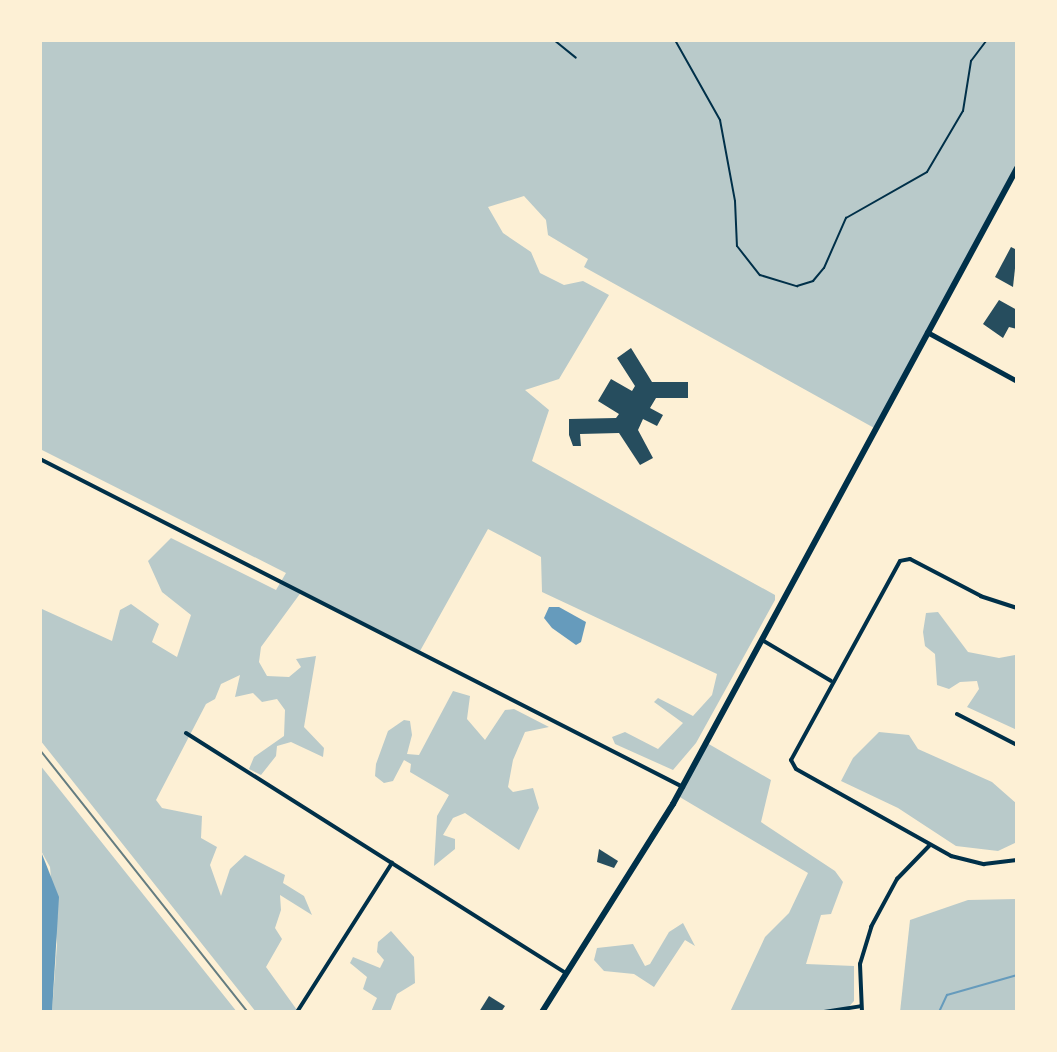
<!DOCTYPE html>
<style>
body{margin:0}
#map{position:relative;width:1057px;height:1052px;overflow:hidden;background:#fdf0d5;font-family:Signika,sans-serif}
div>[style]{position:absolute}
.green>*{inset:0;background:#b9caca}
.water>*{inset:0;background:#669bbc}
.stream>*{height:2px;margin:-1px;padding:0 1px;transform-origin:1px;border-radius:1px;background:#669bbc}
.building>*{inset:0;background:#264d5e}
.path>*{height:2px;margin:-1px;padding:0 1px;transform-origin:1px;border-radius:1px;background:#003049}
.minor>*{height:4px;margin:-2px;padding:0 2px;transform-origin:2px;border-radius:2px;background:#003049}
.tertiary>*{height:5px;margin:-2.5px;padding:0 2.5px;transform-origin:2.5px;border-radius:2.5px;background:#003049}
.primary>*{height:6px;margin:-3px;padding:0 3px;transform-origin:3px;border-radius:3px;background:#003049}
.rail>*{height:2px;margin:-1px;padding:0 1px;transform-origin:1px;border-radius:1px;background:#657d81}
span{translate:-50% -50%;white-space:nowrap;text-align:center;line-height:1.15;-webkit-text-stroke:7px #fdf0d5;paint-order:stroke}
.frame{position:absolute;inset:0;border:42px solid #fdf0d5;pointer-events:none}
</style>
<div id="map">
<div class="green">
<div style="clip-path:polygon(40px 40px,1017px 40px,1017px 168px,876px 429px,584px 267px,588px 259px,548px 235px,546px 220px,524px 196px,488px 207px,503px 233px,531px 252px,540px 273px,564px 285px,583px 281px,609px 295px,559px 379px,525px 390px,549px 410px,532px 461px,775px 595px,775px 600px,696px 743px,673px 770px,615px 744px,612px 737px,625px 732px,658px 749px,683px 723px,654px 702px,658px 698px,693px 716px,712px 695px,717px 674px,542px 592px,541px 557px,488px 529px,420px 651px,302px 591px,261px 647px,259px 662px,267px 676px,289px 677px,301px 667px,296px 659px,316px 656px,304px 727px,324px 748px,323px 757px,291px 742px,277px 746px,276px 756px,261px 775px,249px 769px,254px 757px,284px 736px,285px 710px,277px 699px,262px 702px,253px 693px,235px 697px,240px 675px,221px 684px,215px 699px,206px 704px,156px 800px,162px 808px,202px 816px,201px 838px,217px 847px,210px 865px,221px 896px,230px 869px,245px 855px,285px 875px,283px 883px,304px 896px,312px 915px,280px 895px,281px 910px,275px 928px,282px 939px,266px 967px,297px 1010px,317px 1012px,256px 1012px,40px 740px,40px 594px,42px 609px,112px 641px,120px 610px,131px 604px,159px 624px,152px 642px,177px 657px,191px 615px,162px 592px,148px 561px,171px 538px,276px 590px,286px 573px,40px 449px)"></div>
<div style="clip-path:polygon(938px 612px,968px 652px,999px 658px,1015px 655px,1017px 648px,1017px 730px,967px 707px,979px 689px,977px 681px,960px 682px,949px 689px,937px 685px,935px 654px,925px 646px,923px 632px,926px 613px)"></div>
<div style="clip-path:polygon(453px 691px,470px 696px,467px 719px,485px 740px,505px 710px,514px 709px,549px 727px,525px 732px,513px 760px,508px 787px,513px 792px,533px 788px,539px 808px,519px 850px,465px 813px,453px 818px,443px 835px,455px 839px,455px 849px,434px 866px,437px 816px,449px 795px,410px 772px,411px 764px,404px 760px,393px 781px,384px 783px,375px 776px,376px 764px,388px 731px,404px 720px,410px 721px,412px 735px,407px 754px,419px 755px)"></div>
<div style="clip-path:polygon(879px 732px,909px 735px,918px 749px,992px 782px,1017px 804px,1017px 842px,998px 851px,956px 846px,898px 808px,841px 781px,853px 758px)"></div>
<div style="clip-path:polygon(707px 743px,771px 780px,761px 822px,835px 871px,843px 882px,831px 914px,821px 915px,806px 964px,854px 966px,854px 1001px,844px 1012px,730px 1012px,765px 937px,789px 913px,808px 873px,678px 796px)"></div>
<div style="clip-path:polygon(40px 765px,237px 1012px,52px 1012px,57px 944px,50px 867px,40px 849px)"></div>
<div style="clip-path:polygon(1017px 899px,1017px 1012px,900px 1012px,910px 920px,968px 900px)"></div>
<div style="clip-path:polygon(683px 923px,695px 946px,685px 940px,654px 987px,634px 974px,604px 971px,594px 960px,597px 948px,633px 944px,645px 966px,650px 964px,669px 932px)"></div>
<div style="clip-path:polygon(391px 931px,414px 957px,415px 983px,397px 994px,390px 1012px,371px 1012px,377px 998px,363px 989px,367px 977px,350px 963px,353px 957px,380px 968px,384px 960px,377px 952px,378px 942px)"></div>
</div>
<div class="water">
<div style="clip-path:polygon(549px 607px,559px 607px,586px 622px,581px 642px,576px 645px,552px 628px,544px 618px)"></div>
<div style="clip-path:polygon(40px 849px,59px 897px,52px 1012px,40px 1012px)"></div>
</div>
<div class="stream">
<div style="left:939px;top:1012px;width:19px;rotate:-65deg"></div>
<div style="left:947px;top:995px;width:73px;rotate:-15.9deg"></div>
</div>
<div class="building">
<div style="clip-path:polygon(1011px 247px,1017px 250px,1013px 287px,995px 277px)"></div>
<div style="clip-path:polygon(999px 300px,1017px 310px,1017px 329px,1009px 327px,1003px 338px,983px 324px)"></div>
<div style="clip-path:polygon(631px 348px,652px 382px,688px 382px,688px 398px,656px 398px,650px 408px,663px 415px,657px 426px,643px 419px,638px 430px,653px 458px,640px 465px,619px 433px,580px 434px,581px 446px,573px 446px,569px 435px,569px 419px,616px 418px,619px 414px,598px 401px,611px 379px,632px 391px,635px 386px,617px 358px)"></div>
<div style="clip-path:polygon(599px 849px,618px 861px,614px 868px,597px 862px)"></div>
<div style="clip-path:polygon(489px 996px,505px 1006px,501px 1012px,479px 1012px)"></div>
</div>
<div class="path">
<div style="left:554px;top:40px;width:28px;rotate:39deg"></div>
<div style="left:675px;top:40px;width:92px;rotate:60.6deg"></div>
<div style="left:720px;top:120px;width:82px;rotate:79.5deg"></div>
<div style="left:735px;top:201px;width:45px;rotate:87.5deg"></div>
<div style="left:737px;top:246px;width:37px;rotate:52deg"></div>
<div style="left:760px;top:275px;width:39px;rotate:17deg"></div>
<div style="left:797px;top:286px;width:17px;rotate:-17deg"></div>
<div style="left:813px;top:281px;width:17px;rotate:-50deg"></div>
<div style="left:824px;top:268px;width:55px;rotate:-66.3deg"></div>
<div style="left:846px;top:218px;width:93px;rotate:-29.6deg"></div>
<div style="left:927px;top:172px;width:71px;rotate:-59.5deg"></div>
<div style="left:963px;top:111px;width:51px;rotate:-80.9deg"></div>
<div style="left:971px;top:61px;width:26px;rotate:-53deg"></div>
</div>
<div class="minor">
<div style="left:40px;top:459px;width:722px;rotate:27.03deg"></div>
<div style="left:1017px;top:608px;width:38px;rotate:-162deg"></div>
<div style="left:981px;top:596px;width:80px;rotate:-152.5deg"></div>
<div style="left:910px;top:559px;width:10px;rotate:169deg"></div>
<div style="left:900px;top:561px;width:227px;rotate:118.7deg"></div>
<div style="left:791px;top:760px;width:10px;rotate:61deg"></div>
<div style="left:796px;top:769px;width:178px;rotate:29.3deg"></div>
<div style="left:951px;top:856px;width:34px;rotate:14deg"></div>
<div style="left:984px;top:864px;width:33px;rotate:-7deg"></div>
<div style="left:762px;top:640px;width:80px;rotate:30.7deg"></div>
<div style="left:957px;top:714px;width:68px;rotate:27.3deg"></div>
<div style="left:186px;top:733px;width:449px;rotate:32.3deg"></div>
<div style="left:297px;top:1012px;width:177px;rotate:-57.5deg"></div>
<div style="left:824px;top:1012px;width:36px;rotate:-9deg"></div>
<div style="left:862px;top:1012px;width:48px;rotate:-92.4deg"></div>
<div style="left:860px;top:964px;width:39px;rotate:-73deg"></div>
<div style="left:871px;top:927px;width:55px;rotate:-61.6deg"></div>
<div style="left:897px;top:879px;width:47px;rotate:-45.9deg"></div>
</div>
<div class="tertiary">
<div style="left:927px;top:332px;width:102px;rotate:28.6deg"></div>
</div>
<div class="primary">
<div style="left:542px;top:1012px;width:246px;rotate:-57.8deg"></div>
<div style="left:673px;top:804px;width:723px;rotate:-61.59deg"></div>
</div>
<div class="rail">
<div style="left:40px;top:750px;width:335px;rotate:51.6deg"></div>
</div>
<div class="frame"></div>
</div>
